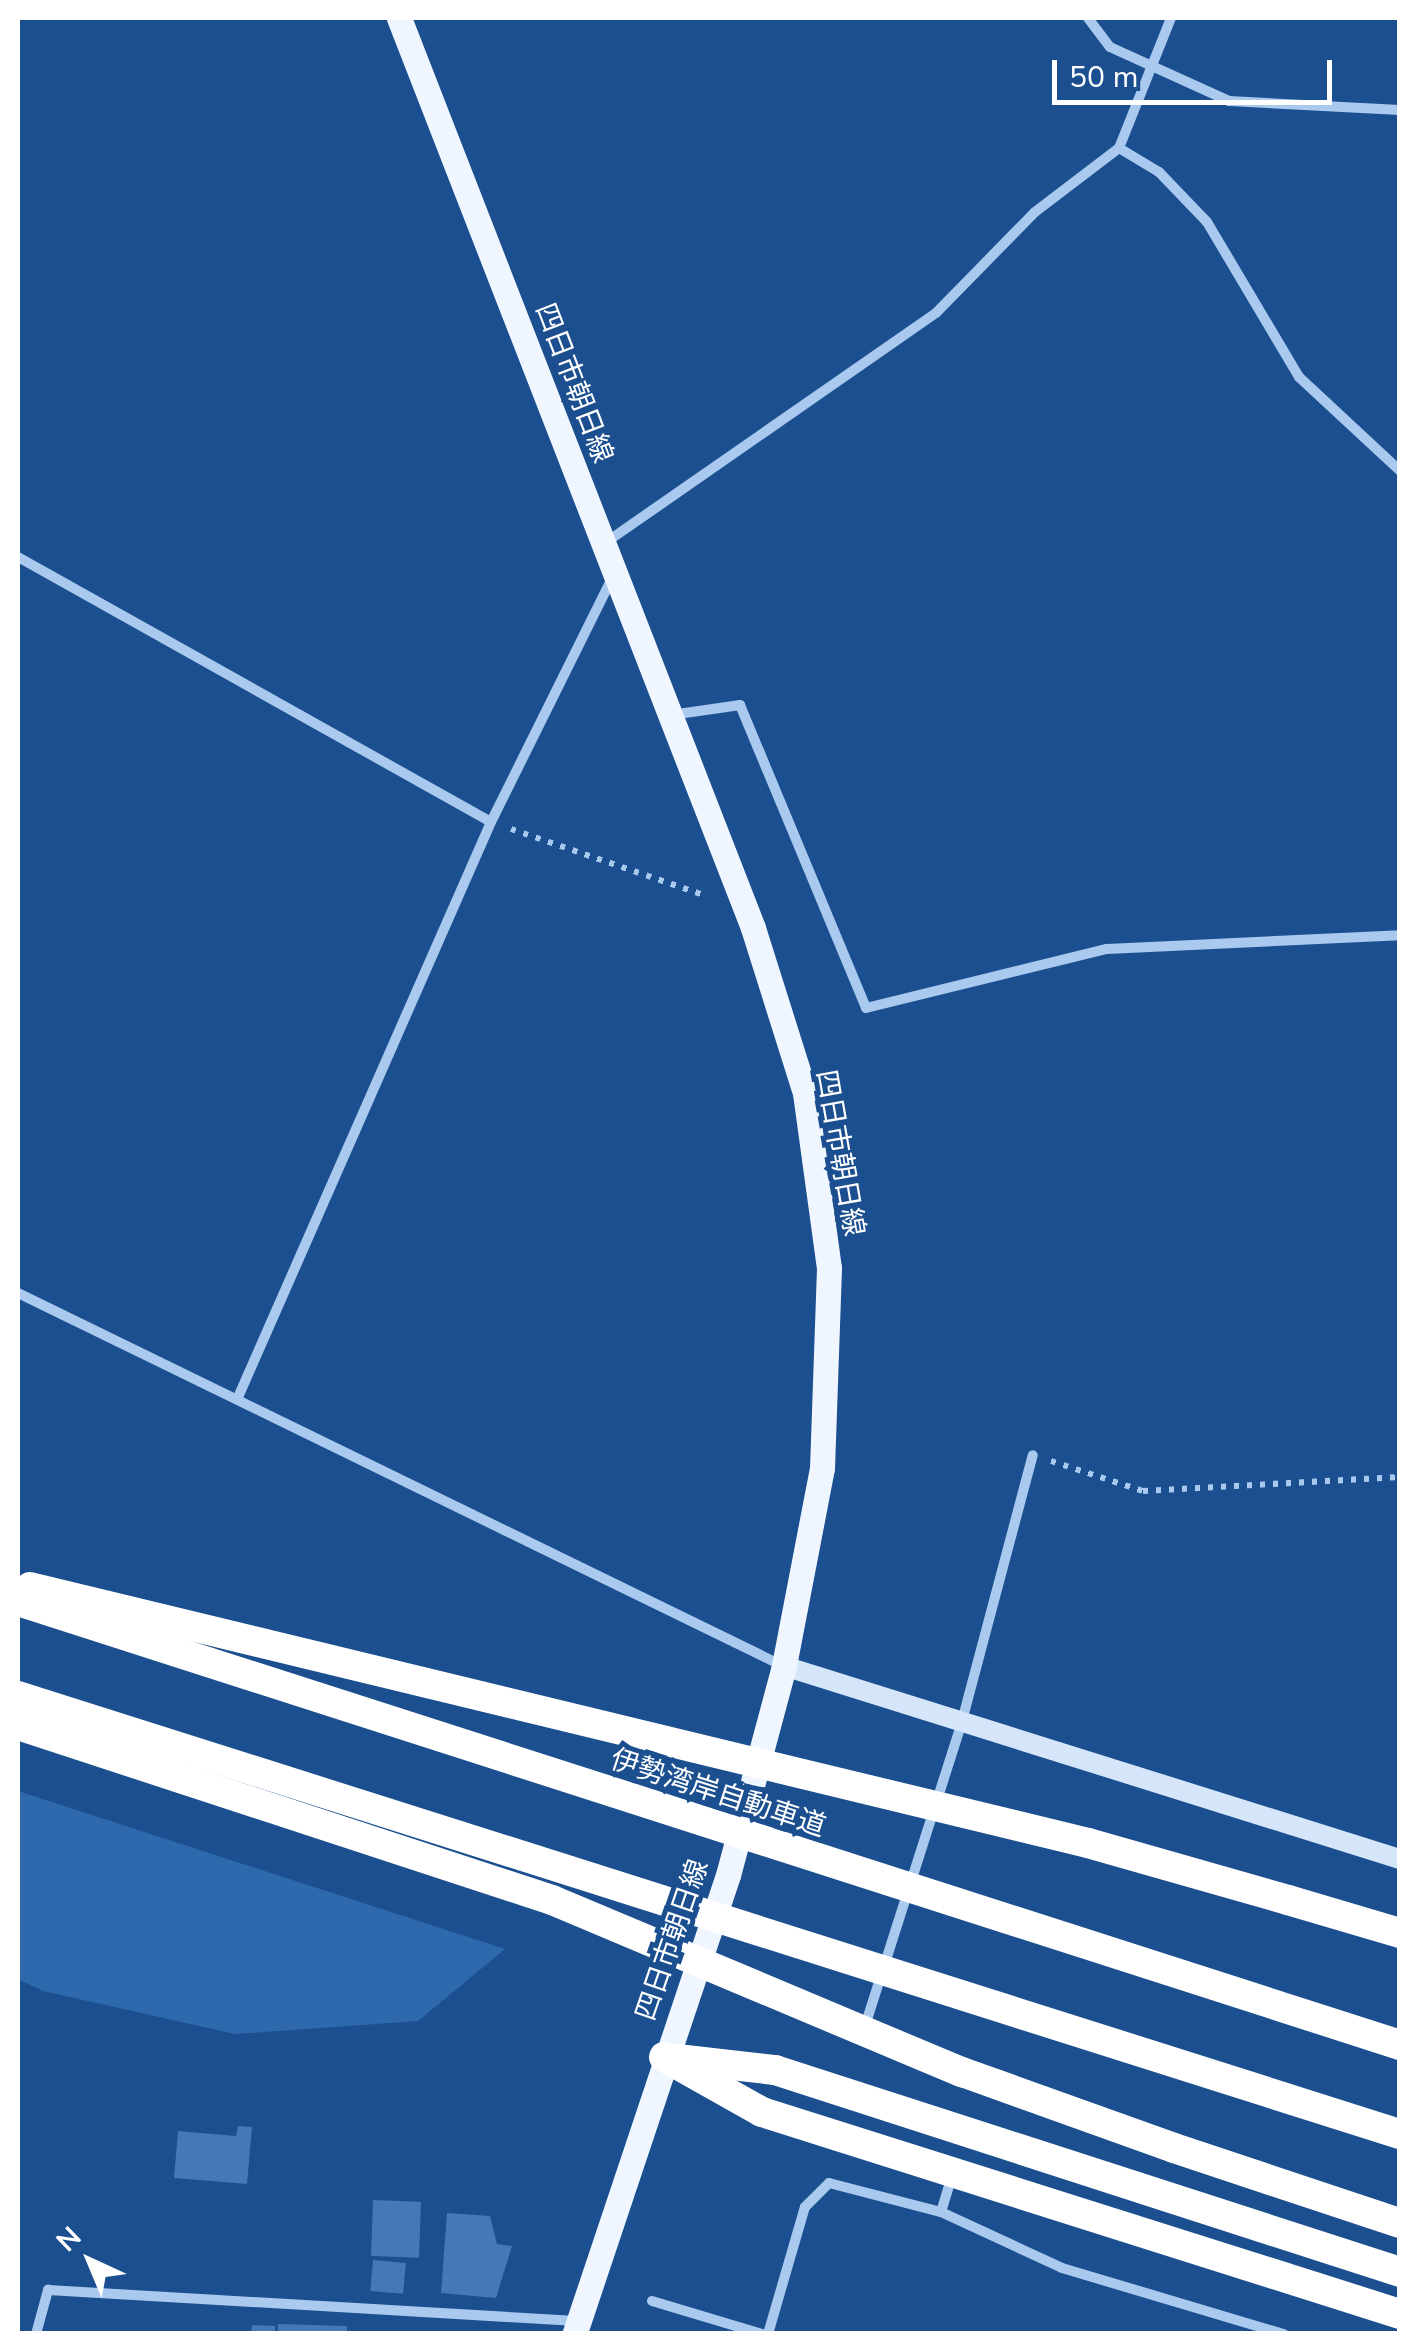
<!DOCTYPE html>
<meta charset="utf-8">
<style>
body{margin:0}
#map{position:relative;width:1417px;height:2351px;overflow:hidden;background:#1b4f8f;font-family:"Nunito Sans","Noto Sans JP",sans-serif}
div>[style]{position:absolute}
.green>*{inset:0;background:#2e69ad}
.building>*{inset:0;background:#4478b7;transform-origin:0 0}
.path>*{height:6px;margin-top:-3px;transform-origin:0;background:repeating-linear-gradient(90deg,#a9c9ee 0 5px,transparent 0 13px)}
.street>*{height:10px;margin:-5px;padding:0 5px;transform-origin:5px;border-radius:5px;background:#a9c9ee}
.secondary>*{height:20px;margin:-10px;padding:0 10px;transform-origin:10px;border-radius:10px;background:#d6e6fa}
.primary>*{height:25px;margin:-12.5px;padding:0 12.5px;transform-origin:12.5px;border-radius:12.5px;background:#f0f6ff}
.highway>*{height:30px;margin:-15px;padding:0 15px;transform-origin:15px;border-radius:15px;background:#fff}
.highway-bridge>*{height:30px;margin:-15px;padding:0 15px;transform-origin:15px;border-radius:15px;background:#fff}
span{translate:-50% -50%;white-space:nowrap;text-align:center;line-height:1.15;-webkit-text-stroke:10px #1b4f8f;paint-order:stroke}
.street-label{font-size:28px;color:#fff}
.frame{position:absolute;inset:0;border:20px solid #fff;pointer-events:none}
.north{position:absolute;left:40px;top:2211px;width:100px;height:100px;-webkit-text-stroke:8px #1b4f8f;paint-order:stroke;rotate:316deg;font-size:28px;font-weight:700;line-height:40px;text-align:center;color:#fff}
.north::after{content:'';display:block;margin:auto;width:35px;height:45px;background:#fff;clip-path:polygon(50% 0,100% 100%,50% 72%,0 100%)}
.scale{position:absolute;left:1052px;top:60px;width:280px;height:45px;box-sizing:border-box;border:5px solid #fff;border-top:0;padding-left:12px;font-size:30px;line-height:35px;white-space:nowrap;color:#fff;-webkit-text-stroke:8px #1b4f8f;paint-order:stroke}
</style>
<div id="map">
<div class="green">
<div style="clip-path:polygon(18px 1791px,505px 1949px,418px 2021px,235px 2034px,43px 1991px,18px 1979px)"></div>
</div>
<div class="building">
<div style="clip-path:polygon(238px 2126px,252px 2127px,247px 2184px,174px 2178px,178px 2131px,236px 2136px)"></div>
<div style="left:373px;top:2200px;width:48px;height:56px;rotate:2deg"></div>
<div style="clip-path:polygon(447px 2213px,490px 2216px,497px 2244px,512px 2246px,496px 2298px,441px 2293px)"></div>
<div style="left:373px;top:2260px;width:33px;height:31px;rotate:5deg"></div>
<div style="clip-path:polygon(278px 2324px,347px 2326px,347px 2334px,278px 2334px)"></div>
<div style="clip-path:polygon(252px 2325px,275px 2326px,275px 2334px,251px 2334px)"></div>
</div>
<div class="path">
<div style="left:511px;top:829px;width:207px;rotate:18.9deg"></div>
<div style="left:1051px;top:1461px;width:97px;rotate:18.1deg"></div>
<div style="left:1143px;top:1491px;width:257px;rotate:-3.1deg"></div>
</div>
<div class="street">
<div style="left:1088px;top:18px;width:36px;rotate:53deg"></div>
<div style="left:1110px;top:47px;width:131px;rotate:24.4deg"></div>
<div style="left:1229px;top:101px;width:171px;rotate:3deg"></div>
<div style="left:1119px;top:148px;width:47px;rotate:31deg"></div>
<div style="left:1159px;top:172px;width:69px;rotate:46.2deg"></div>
<div style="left:1207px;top:222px;width:180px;rotate:59.3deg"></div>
<div style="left:1299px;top:377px;width:138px;rotate:42.9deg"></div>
<div style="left:605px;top:543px;width:403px;rotate:-34.8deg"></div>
<div style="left:936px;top:313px;width:141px;rotate:-45.6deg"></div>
<div style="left:1035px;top:212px;width:106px;rotate:-37.3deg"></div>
<div style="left:1119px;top:148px;width:140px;rotate:-68.2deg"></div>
<div style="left:18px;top:557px;width:542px;rotate:29.26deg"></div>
<div style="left:671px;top:715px;width:70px;rotate:-8.2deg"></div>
<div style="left:740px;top:705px;width:328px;rotate:67.4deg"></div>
<div style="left:866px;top:1008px;width:248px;rotate:-13.8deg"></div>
<div style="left:1107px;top:949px;width:293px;rotate:-2.7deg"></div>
<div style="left:18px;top:1293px;width:851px;rotate:25.99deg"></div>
<div style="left:239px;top:1395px;width:626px;rotate:-66.26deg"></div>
<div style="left:491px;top:822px;width:272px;rotate:-63.6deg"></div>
<div style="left:864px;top:2029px;width:323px;rotate:-72.3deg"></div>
<div style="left:962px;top:1721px;width:275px;rotate:-75.1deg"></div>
<div style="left:941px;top:2212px;width:39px;rotate:-73deg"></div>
<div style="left:652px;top:2301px;width:115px;rotate:16.7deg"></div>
<div style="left:36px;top:2334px;width:46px;rotate:-74.7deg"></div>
<div style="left:48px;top:2290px;width:529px;rotate:3.36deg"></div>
<div style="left:768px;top:2334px;width:132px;rotate:-73.8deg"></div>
<div style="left:805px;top:2207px;width:34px;rotate:-45deg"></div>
<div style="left:829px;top:2183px;width:116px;rotate:14.5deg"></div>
<div style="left:941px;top:2212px;width:133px;rotate:24.8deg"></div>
<div style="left:1062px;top:2268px;width:232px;rotate:16.6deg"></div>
</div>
<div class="secondary">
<div style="left:784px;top:1666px;width:646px;rotate:17.4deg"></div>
</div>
<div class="primary">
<div style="left:399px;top:18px;width:976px;rotate:68.74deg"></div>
<div style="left:753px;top:928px;width:173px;rotate:72.5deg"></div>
<div style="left:805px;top:1093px;width:177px;rotate:82.2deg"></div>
<div style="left:829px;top:1268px;width:200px;rotate:92deg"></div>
<div style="left:822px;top:1468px;width:202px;rotate:100.9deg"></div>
<div style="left:784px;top:1666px;width:216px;rotate:105deg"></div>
<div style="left:728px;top:1875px;width:484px;rotate:108.5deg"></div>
</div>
<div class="highway">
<div style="left:1288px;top:1900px;width:117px;rotate:16.4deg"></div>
<div style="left:664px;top:2057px;width:112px;rotate:29.3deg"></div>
<div style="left:762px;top:2112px;width:669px;rotate:17.57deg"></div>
<div style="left:677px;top:2059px;width:99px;rotate:6.4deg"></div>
<div style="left:775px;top:2070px;width:657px;rotate:17.91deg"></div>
<div style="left:1174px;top:2148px;width:238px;rotate:18.4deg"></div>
</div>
<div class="highway-bridge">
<div style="left:30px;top:1587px;width:1089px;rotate:13.6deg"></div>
<div style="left:1088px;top:1843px;width:208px;rotate:15.9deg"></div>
<div style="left:18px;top:1601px;width:1452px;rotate:17.81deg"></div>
<div style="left:18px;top:1696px;width:1450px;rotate:17.59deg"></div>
<div style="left:18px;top:1725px;width:562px;rotate:18.14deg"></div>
<div style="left:552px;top:1900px;width:445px;rotate:22.8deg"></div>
<div style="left:962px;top:2072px;width:225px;rotate:19.7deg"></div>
</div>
<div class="street-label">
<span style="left:574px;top:383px;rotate:69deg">四日市朝日線</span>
<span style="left:840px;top:1153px;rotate:80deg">四日市朝日線</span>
<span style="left:718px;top:1793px;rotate:18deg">伊勢湾岸自動車道</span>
<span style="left:672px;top:1940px;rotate:-71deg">四日市朝日線</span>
</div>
<div class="frame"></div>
<div class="north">N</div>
<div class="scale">50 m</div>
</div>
